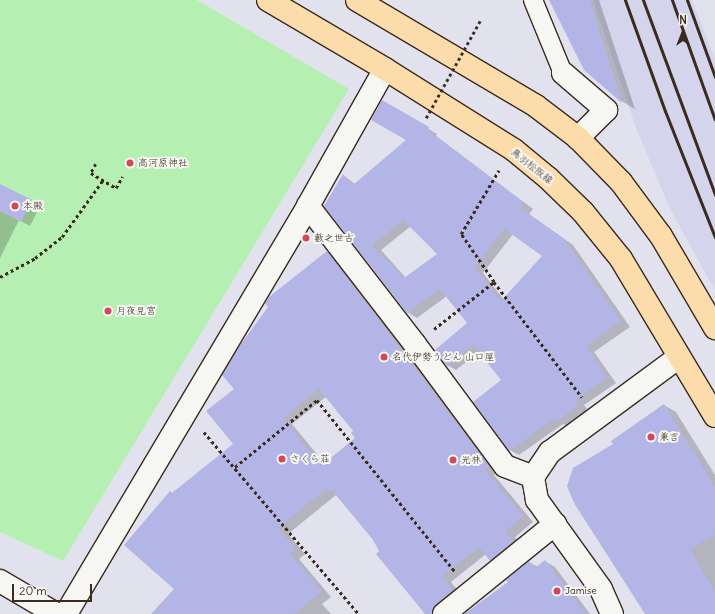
<!DOCTYPE html>
<meta charset="utf-8">
<style>
body{margin:0}
#map{position:relative;width:715px;height:614px;overflow:hidden;background:#e2e2ee;font-family:Delius,"Klee One",sans-serif}
div>[style]{position:absolute}
.built>*{inset:0;background:#d4d4ec}
.green>*{inset:0;background:#b6efb2}
.shadow>*{inset:0;background:#0003}
.building>*{inset:0;background:#b2b5e6}
.path>*{height:2.5px;margin-top:-1.25px;transform-origin:0;background:repeating-linear-gradient(90deg,#3b2a1e 0 3px,transparent 0 6px)}
.roads{filter:drop-shadow(1px 0 #3b2a1e) drop-shadow(-1px 0 #3b2a1e) drop-shadow(0 1px #3b2a1e) drop-shadow(0 -1px #3b2a1e)}
.pedestrian>*{height:18px;margin:-9px;padding:0 9px;transform-origin:9px;border-radius:9px;background:#f6f6f2}
.minor>*{height:22px;margin:-11px;padding:0 11px;transform-origin:11px;border-radius:11px;background:#f6f6f2}
.tertiary>*{height:22px;margin:-11px;padding:0 11px;transform-origin:11px;border-radius:11px;background:#f6f6f2}
.primary>*{height:22px;margin:-11px;padding:0 11px;transform-origin:11px;border-radius:11px;background:#fddcac}
.rail>*{height:3px;margin:-1.5px;padding:0 1.5px;transform-origin:1.5px;border-radius:1.5px;background:#3b2a1e}
.path-bridge>*{height:2.5px;margin-top:-1.25px;transform-origin:0;background:repeating-linear-gradient(90deg,#3b2a1e 0 3px,transparent 0 6px)}
.dots>*{width:11px;height:11px;translate:-50% -50%;box-sizing:border-box;border:2px solid #f6f6f2;border-radius:50%}
span{translate:-50% -50%;white-space:nowrap;text-align:center;line-height:1.15;-webkit-text-stroke:4px #f6f6f2;paint-order:stroke}
.poi-label{font-size:10px;color:#3b2a1e}
.left{translate:0 -50%;text-align:left}
.street-label{font-size:10px;color:#3b2a1e}
.north{position:absolute;left:663px;top:12px;width:40px;height:40px;-webkit-text-stroke:3px #f6f6f2;paint-order:stroke;rotate:0deg;font-size:11px;font-weight:700;line-height:16px;text-align:center;color:#3b2a1e}
.north::after{content:'';display:block;margin:auto;width:14px;height:18px;background:#3b2a1e;clip-path:polygon(50% 0,100% 100%,50% 72%,0 100%)}
.scale{position:absolute;left:12px;top:584px;width:80px;height:18px;box-sizing:border-box;border:2px solid #3b2a1e;border-top:0;padding-left:5px;font-size:12px;line-height:14px;white-space:nowrap;color:#3b2a1e;-webkit-text-stroke:3px #f6f6f2;paint-order:stroke}
</style>
<div id="map">
<div class="built">
<div style="clip-path:polygon(593px 0,692px 0,715px 59px,715px 290px,671px 211px,636px 128px)"></div>
</div>
<div class="green">
<div style="clip-path:polygon(0 0,197px 0,349px 89px,63px 561px,0 532px)"></div>
</div>
<div class="shadow">
<div style="clip-path:polygon(550px 0,599px 0,635px 109px,623px 102px,585px 69px)"></div>
<div style="clip-path:polygon(evenodd,382px 102px,437px 134px,436px 136px,533px 209px,529px 214px,573px 245px,630px 327px,594px 352px,616px 383px,584px 405px,588px 410px,567px 426px,563px 424px,519px 455px,510px 450px,502px 380px,479px 352px,456px 370px,447px 365px,469px 323px,447px 296px,417px 318px,407px 312px,325px 206px,343px 175px,355px 184px,407px 140px,382px 102px,411px 226px,438px 254px,406px 278px,381px 250px,411px 226px,382px 102px,513px 234px,543px 256px,504px 300px,483px 273px,513px 234px)"></div>
<div style="clip-path:polygon(0 185px,40px 206px,30px 226px,19px 220px,0 258px)"></div>
<div style="clip-path:polygon(evenodd,327px 252px,337px 258px,498px 472px,494px 475px,533px 522px,515px 537px,523px 547px,500px 566px,486px 554px,451px 582px,462px 596px,443px 614px,426px 614px,374px 540px,336px 495px,288px 534px,305px 554px,299px 559px,331px 597px,322px 604px,331px 614px,153px 614px,175px 589px,172px 494px,234px 444px,235px 389px,327px 252px,327px 396px,355px 431px,356px 438px,325px 464px,292px 424px,327px 396px)"></div>
<div style="clip-path:polygon(664px 405px,676px 412px,715px 475px,715px 614px,649px 614px,614px 444px)"></div>
<div style="clip-path:polygon(545px 561px,555px 567px,590px 614px,467px 614px,509px 582px,529px 562px,538px 567px)"></div>
</div>
<div class="building">
<div style="clip-path:polygon(549px 0,590px 0,622px 103px,584px 70px)"></div>
<div style="clip-path:polygon(evenodd,382px 100px,429px 127px,428px 130px,524px 203px,520px 208px,564px 239px,621px 321px,586px 346px,607px 378px,576px 399px,579px 404px,558px 421px,555px 418px,509px 451px,473px 402px,501px 380px,473px 345px,447px 366px,435px 350px,467px 323px,440px 289px,407px 313px,324px 206px,343px 174px,353px 185px,406px 140px,371px 120px,382px 100px,403px 220px,437px 254px,404px 278px,372px 245px,403px 220px,382px 100px,504px 229px,542px 256px,501px 301px,475px 268px,504px 229px)"></div>
<div style="clip-path:polygon(0 184px,32px 200px,21px 222px,0 211px)"></div>
<div style="clip-path:polygon(evenodd,327px 251px,489px 466px,485px 469px,523px 516px,505px 531px,514px 541px,490px 561px,479px 547px,442px 576px,453px 590px,436px 605px,432px 614px,425px 614px,376px 554px,379px 551px,373px 540px,332px 490px,329px 492px,326px 489px,278px 528px,295px 548px,290px 553px,322px 591px,294px 614px,151px 614px,174px 589px,124px 545px,170px 491px,172px 493px,233px 444px,206px 411px,234px 389px,222px 375px,238px 348px,268px 307px,265px 303px,269px 297px,327px 251px,319px 389px,353px 431px,351px 433px,355px 438px,321px 466px,283px 418px,319px 389px)"></div>
<div style="clip-path:polygon(664px 404px,715px 487px,715px 535px,690px 549px,715px 592px,715px 614px,645px 614px,574px 503px,567px 486px,573px 468px,613px 444px,611px 441px)"></div>
<div style="clip-path:polygon(545px 560px,586px 614px,464px 614px,508px 582px,506px 580px,529px 561px,535px 568px)"></div>
</div>
<div class="path">
<div style="left:96px;top:164px;width:10px;rotate:119deg"></div>
<div style="left:91px;top:173px;width:29px;rotate:31deg"></div>
<div style="left:116px;top:188px;width:13px;rotate:-61deg"></div>
<div style="left:0;top:277px;width:40px;rotate:-28deg"></div>
<div style="left:35px;top:258px;width:34px;rotate:-38deg"></div>
<div style="left:62px;top:237px;width:70px;rotate:-54.3deg"></div>
<div style="left:494px;top:282px;width:58px;rotate:-124.5deg"></div>
<div style="left:461px;top:234px;width:74px;rotate:-59.3deg"></div>
<div style="left:434px;top:329px;width:76px;rotate:-38.1deg"></div>
<div style="left:494px;top:282px;width:145px;rotate:52.6deg"></div>
<div style="left:204px;top:432px;width:239px;rotate:49.6deg"></div>
<div style="left:235px;top:467px;width:106px;rotate:-39.3deg"></div>
<div style="left:317px;top:400px;width:222px;rotate:51.2deg"></div>
</div>
<div class="roads">
<div class="pedestrian">
<div style="left:533px;top:0;width:79px;rotate:67.7deg"></div>
</div>
<div class="minor">
<div style="left:563px;top:73px;width:57px;rotate:40.7deg"></div>
<div style="left:606px;top:110px;width:40px;rotate:135deg"></div>
<div style="left:308px;top:206px;width:173px;rotate:52.3deg"></div>
<div style="left:414px;top:343px;width:153px;rotate:53.5deg"></div>
<div style="left:505px;top:466px;width:30px;rotate:21deg"></div>
<div style="left:66px;top:614px;width:474px;rotate:-59.3deg"></div>
<div style="left:308px;top:206px;width:157px;rotate:-60.7deg"></div>
<div style="left:444px;top:614px;width:143px;rotate:-39deg"></div>
<div style="left:612px;top:614px;width:27px;rotate:-114deg"></div>
<div style="left:601px;top:589px;width:110px;rotate:-125.7deg"></div>
<div style="left:537px;top:500px;width:23px;rotate:-100deg"></div>
<div style="left:533px;top:477px;width:30px;rotate:-56deg"></div>
<div style="left:550px;top:452px;width:160px;rotate:-36.4deg"></div>
</div>
<div class="tertiary">
<div style="left:0;top:581px;width:65px;rotate:30.5deg"></div>
</div>
<div class="primary">
<div style="left:268px;top:0;width:136px;rotate:30.5deg"></div>
<div style="left:385px;top:69px;width:152px;rotate:32.1deg"></div>
<div style="left:514px;top:150px;width:44px;rotate:39.5deg"></div>
<div style="left:548px;top:178px;width:49px;rotate:44.2deg"></div>
<div style="left:583px;top:212px;width:60px;rotate:51deg"></div>
<div style="left:621px;top:259px;width:183px;rotate:59.1deg"></div>
<div style="left:357px;top:0;width:208px;rotate:30.6deg"></div>
<div style="left:536px;top:106px;width:53px;rotate:37.3deg"></div>
<div style="left:578px;top:138px;width:62px;rotate:45.7deg"></div>
<div style="left:621px;top:182px;width:67px;rotate:53.5deg"></div>
<div style="left:661px;top:236px;width:107px;rotate:59.6deg"></div>
</div>
</div>
<div class="rail">
<div style="left:625px;top:0;width:118px;rotate:70.2deg"></div>
<div style="left:665px;top:111px;width:136px;rotate:68.4deg"></div>
<div style="left:643px;top:0;width:208px;rotate:69.7deg"></div>
<div style="left:672px;top:0;width:127px;rotate:70.3deg"></div>
<div style="left:687px;top:0;width:82px;rotate:70deg"></div>
</div>
<div class="path-bridge">
<div style="left:426px;top:118px;width:111px;rotate:-60.9deg"></div>
</div>
<div class="dots">
<div style="left:130px;top:163px;background:#d1495b"></div>
<div style="left:15px;top:206px;background:#d1495b"></div>
<div style="left:306px;top:238px;background:#d1495b"></div>
<div style="left:108px;top:311px;background:#d1495b"></div>
<div style="left:384px;top:357px;background:#d1495b"></div>
<div style="left:651px;top:437px;background:#d1495b"></div>
<div style="left:282px;top:459px;background:#d1495b"></div>
<div style="left:453px;top:460px;background:#d1495b"></div>
<div style="left:557px;top:591px;background:#d1495b"></div>
</div>
<div class="poi-label">
<span class="left" style="left:138px;top:163px">高河原神社</span>
<span class="left" style="left:23px;top:206px">本殿</span>
<span class="left" style="left:314px;top:238px">藪之世古</span>
<span class="left" style="left:116px;top:311px">月夜見宮</span>
<span class="left" style="left:392px;top:357px">名代伊勢うどん 山口屋</span>
<span class="left" style="left:659px;top:437px">兼言</span>
<span class="left" style="left:290px;top:459px">さくら荘</span>
<span class="left" style="left:461px;top:460px">光林</span>
<span class="left" style="left:565px;top:591px">Jamise</span>
</div>
<div class="street-label">
<span style="left:532px;top:166px;rotate:39deg">鳥羽松阪線</span>
</div>
<div class="north">N</div>
<div class="scale">20 m</div>
</div>
